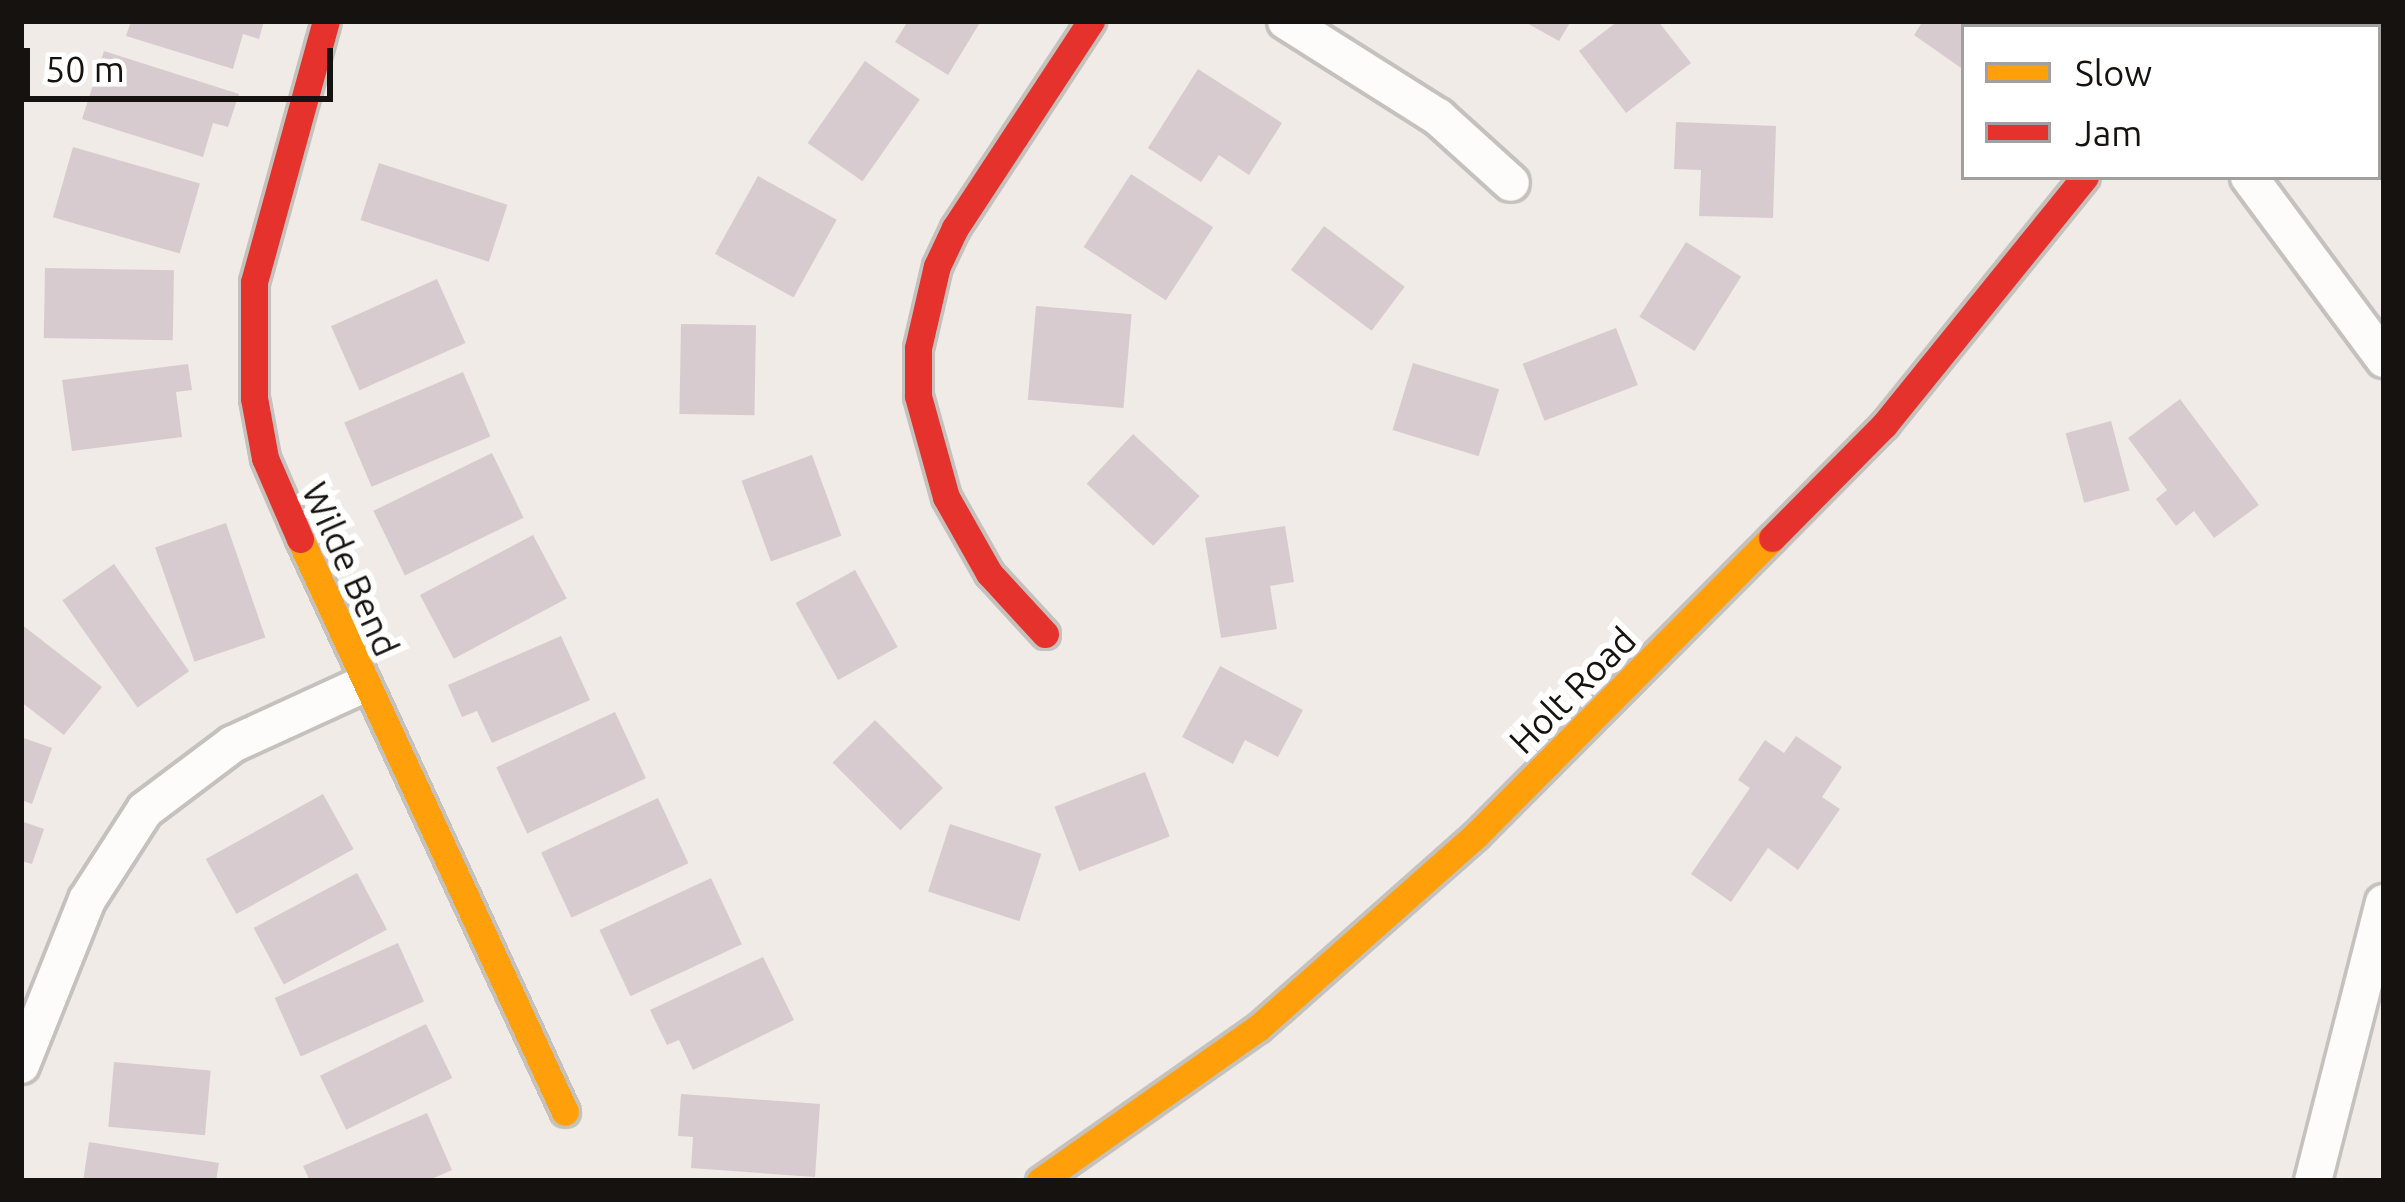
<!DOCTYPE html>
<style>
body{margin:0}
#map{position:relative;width:2405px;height:1202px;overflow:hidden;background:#f0ebe6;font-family:Ubuntu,sans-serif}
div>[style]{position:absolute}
.building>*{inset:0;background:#d7cbcf;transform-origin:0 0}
.roads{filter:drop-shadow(3px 0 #c5c1bd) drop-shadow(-3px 0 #c5c1bd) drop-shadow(0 3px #c5c1bd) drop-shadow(0 -3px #c5c1bd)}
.street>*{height:36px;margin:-18px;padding:0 18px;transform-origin:18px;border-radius:18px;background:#fdfcfb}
.slow>*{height:27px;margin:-13.5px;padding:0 13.5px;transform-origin:13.5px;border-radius:13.5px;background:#ff9f0a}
.jam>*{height:27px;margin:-13.5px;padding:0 13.5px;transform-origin:13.5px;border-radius:13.5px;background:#e5322d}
span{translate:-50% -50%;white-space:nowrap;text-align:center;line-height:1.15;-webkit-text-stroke:12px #fff;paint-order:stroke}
.street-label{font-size:36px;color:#151210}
.frame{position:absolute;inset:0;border:24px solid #151210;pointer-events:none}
.legend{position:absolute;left:1961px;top:24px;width:420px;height:156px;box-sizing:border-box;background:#fff;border:3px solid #a1a09f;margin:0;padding:15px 21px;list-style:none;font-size:36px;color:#151210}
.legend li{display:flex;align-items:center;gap:24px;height:60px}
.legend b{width:60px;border:3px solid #a1a09f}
.scale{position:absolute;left:24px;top:48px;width:309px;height:54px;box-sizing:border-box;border:6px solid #151210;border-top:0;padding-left:15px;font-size:36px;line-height:42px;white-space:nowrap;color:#151210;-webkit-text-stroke:9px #fff;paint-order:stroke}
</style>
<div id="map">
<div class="building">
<div style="clip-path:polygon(131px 21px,264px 21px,259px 39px,243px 34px,233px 69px,126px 36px)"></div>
<div style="clip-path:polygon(908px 21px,981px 21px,948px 75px,895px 42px)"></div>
<div style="clip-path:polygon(1523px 21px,1571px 21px,1559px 41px)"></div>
<div style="clip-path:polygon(1618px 21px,1658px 21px,1691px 63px,1626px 113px,1579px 51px)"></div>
<div style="clip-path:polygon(1923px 21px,2016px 21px,2025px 27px,1964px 27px,1964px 70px,1914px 35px)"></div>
<div style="clip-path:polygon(104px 51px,239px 94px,228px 127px,213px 123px,203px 157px,82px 119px)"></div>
<div style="left:865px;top:61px;width:67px;height:100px;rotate:35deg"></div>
<div style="clip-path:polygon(1198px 69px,1282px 123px,1249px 175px,1219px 155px,1201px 182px,1148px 148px)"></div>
<div style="clip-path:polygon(1676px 122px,1776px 126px,1773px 218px,1699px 216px,1701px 170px,1674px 169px)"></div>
<div style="left:73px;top:147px;width:132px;height:73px;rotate:16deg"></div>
<div style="left:379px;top:163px;width:135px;height:60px;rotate:18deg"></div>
<div style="left:1131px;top:174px;width:98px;height:87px;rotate:33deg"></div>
<div style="left:758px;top:176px;width:90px;height:89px;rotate:29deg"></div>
<div style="left:1324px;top:226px;width:101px;height:55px;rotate:37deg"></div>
<div style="left:1686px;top:242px;width:65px;height:88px;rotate:32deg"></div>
<div style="left:45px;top:268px;width:129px;height:70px;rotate:1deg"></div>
<div style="left:437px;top:279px;width:70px;height:116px;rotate:66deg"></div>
<div style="left:1036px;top:306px;width:96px;height:94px;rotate:5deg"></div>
<div style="left:681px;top:324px;width:75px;height:90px;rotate:1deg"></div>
<div style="left:1616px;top:328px;width:61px;height:100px;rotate:69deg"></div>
<div style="left:1413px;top:363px;width:90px;height:70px;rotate:17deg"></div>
<div style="clip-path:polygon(188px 364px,192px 390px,176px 392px,182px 437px,72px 451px,62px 380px)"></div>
<div style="left:463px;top:372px;width:70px;height:129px;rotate:67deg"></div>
<div style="clip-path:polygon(2180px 399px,2259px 505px,2214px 538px,2194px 511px,2176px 526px,2156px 499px,2167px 490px,2128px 438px)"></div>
<div style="left:2111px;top:421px;width:72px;height:47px;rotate:75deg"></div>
<div style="left:1133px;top:434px;width:91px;height:68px;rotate:43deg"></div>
<div style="left:492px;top:453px;width:72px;height:132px;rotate:64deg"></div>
<div style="left:812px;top:455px;width:86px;height:75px;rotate:70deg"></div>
<div style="left:226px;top:523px;width:121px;height:75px;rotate:71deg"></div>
<div style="clip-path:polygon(1285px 526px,1294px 582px,1270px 586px,1277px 629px,1221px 638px,1205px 538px)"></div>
<div style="left:533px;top:535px;width:72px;height:128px;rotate:62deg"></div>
<div style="left:114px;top:564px;width:131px;height:63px;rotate:55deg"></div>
<div style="left:855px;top:570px;width:88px;height:68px;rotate:61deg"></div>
<div style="clip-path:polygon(21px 624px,102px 687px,64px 735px,21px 702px)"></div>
<div style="clip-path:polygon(561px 636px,590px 700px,492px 743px,477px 711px,462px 717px,448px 685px)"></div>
<div style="clip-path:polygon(1220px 666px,1303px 710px,1278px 757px,1245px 740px,1233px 764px,1182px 737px)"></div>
<div style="left:615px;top:712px;width:73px;height:131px;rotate:65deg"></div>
<div style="left:875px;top:720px;width:96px;height:60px;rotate:45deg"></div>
<div style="clip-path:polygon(1796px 736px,1842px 767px,1822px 797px,1840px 809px,1798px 870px,1768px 848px,1731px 902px,1691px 874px,1750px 788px,1738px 780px,1765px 740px,1784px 753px)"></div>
<div style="clip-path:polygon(21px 737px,52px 748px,32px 804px,21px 800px)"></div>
<div style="left:1145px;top:772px;width:69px;height:97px;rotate:69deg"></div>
<div style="left:323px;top:794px;width:63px;height:134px;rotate:61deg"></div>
<div style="left:658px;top:798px;width:72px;height:129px;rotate:65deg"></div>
<div style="clip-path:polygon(21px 821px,44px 829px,32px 864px,21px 861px)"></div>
<div style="left:950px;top:824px;width:96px;height:71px;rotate:18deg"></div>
<div style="left:357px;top:873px;width:64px;height:117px;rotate:62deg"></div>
<div style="left:711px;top:878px;width:73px;height:123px;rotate:65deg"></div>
<div style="left:398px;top:943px;width:64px;height:135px;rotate:66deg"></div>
<div style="clip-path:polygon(763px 957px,794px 1020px,693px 1070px,679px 1040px,667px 1045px,650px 1010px)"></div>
<div style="left:426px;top:1024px;width:60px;height:118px;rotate:64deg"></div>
<div style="left:114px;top:1062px;width:97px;height:65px;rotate:5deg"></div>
<div style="clip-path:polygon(681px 1094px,820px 1104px,815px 1177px,691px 1168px,693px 1137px,678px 1136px)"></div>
<div style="clip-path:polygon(427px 1113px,452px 1170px,427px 1181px,310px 1181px,303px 1166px)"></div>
<div style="clip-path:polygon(89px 1142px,219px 1163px,216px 1181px,83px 1181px)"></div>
</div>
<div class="roads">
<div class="street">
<div style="left:1286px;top:21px;width:180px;rotate:32.3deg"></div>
<div style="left:1438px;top:117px;width:98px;rotate:42.1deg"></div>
<div style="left:2249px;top:177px;width:227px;rotate:53.4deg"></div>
<div style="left:21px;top:1065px;width:178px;rotate:-68.2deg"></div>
<div style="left:87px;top:900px;width:107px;rotate:-57.2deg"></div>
<div style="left:145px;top:810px;width:110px;rotate:-36.9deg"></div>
<div style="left:233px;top:744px;width:142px;rotate:-24.6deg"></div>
<div style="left:2313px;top:1181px;width:287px;rotate:-75.7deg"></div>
</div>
<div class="slow">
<div style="left:300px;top:539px;width:631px;rotate:65.18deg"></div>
<div style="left:1040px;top:1181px;width:266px;rotate:-35.1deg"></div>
<div style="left:1258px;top:1028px;width:291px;rotate:-41.5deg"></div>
<div style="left:1476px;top:835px;width:419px;rotate:-45.1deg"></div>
</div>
<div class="jam">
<div style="left:2200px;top:27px;width:8px;rotate:-50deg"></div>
<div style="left:1772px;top:538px;width:159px;rotate:-45.3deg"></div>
<div style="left:1884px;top:425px;width:319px;rotate:-51deg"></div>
<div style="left:300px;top:539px;width:88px;rotate:-113.4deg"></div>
<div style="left:265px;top:458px;width:61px;rotate:-100.4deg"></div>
<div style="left:254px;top:398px;width:116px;rotate:-90deg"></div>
<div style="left:254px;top:282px;width:271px;rotate:-74.6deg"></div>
<div style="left:1045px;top:634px;width:83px;rotate:-132.6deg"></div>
<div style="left:989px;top:573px;width:87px;rotate:-119.5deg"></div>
<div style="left:946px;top:497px;width:105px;rotate:-105.5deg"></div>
<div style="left:918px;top:396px;width:48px;rotate:-90deg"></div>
<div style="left:918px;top:348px;width:84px;rotate:-77deg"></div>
<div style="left:937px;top:266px;width:42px;rotate:-64.7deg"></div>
<div style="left:955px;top:228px;width:248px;rotate:-56.7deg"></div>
</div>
</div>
<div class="street-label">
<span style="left:351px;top:569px;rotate:66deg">Wilde Bend</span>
<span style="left:1572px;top:690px;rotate:-45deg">Holt Road</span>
</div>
<div class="frame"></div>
<ul class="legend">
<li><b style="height:15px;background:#ff9f0a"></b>Slow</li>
<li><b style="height:15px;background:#e5322d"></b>Jam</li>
</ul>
<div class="scale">50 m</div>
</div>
